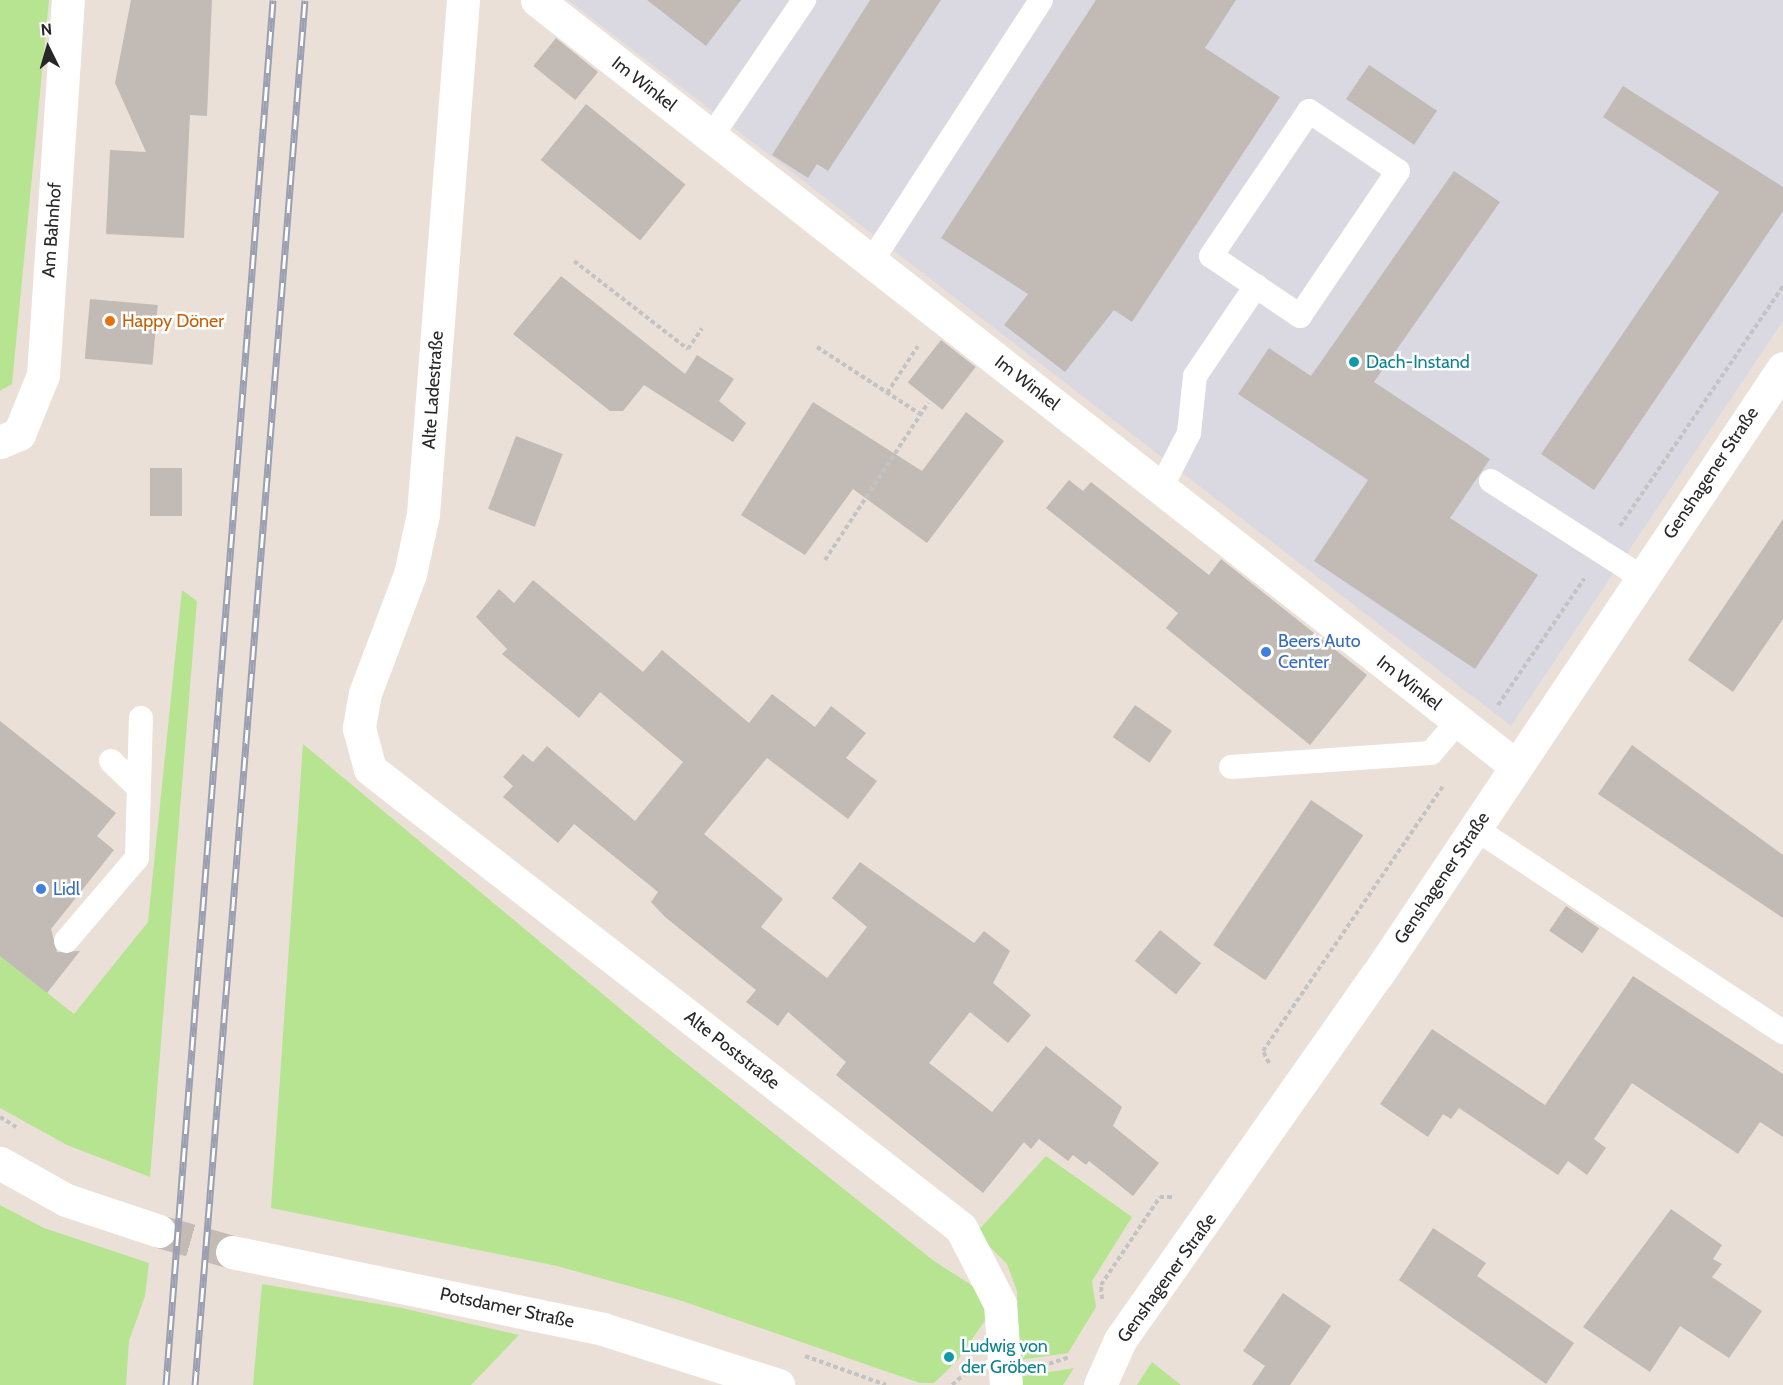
<!DOCTYPE html>
<meta charset="utf-8">
<style>
body{margin:0}
#map{position:relative;width:1783px;height:1385px;overflow:hidden;background:#ebe0d7;font-family:Cabin,sans-serif}
div>[style]{position:absolute}
.industrial>*{inset:0;background:#dad9e2}
.green>*{inset:0;background:#b6e490}
.building>*{inset:0;background:#c2bab4;transform-origin:0 0}
.secondary-tunnel>*{height:33px;margin-top:-16.5px;transform-origin:0;background:repeating-linear-gradient(90deg,#c4bbb4 0 33px,transparent 0 49px)}
.path>*{height:4px;margin-top:-2px;transform-origin:0;background:repeating-linear-gradient(90deg,#c3c3c3 0 4.5px,transparent 0 7.5px)}
.lane>*{height:24px;margin:-12px;padding:0 12px;transform-origin:12px;border-radius:12px;background:#fff}
.street>*{height:33px;margin:-16.5px;padding:0 16.5px;transform-origin:16.5px;border-radius:16.5px;background:#fff}
.secondary>*{height:33px;margin:-16.5px;padding:0 16.5px;transform-origin:16.5px;border-radius:16.5px;background:#fff}
.rail>*{height:7px;margin-top:-3.5px;transform-origin:0;background:repeating-linear-gradient(90deg,#fff 0 14px,#9aa0b2 0 28px);box-sizing:border-box;border-block:2px solid #9aa0b2}
.dots>*{width:16px;height:16px;translate:-50% -50%;box-sizing:border-box;border:3px solid #fff;border-radius:50%}
span{translate:-50% -50%;white-space:nowrap;text-align:center;line-height:1.15;-webkit-text-stroke:5px #fff;paint-order:stroke}
.street-label{font-size:18px;color:#272727}
.food-label{font-size:18px;color:#c56008}
.left{translate:0 -50%;text-align:left}
.culture-label{font-size:18px;color:#0d838f}
.shop-label{font-size:18px;color:#366cbe}
.north{position:absolute;left:18px;top:18px;width:60px;height:60px;-webkit-text-stroke:4px #fff;paint-order:stroke;rotate:355deg;font-size:16px;font-weight:700;line-height:24px;text-align:center;color:#272727}
.north::after{content:'';display:block;margin:auto;width:21px;height:27px;background:#272727;clip-path:polygon(50% 0,100% 100%,50% 72%,0 100%)}
</style>
<div id="map">
<div class="industrial">
<div style="clip-path:polygon(568px 0,1783px 0,1783px 321px,1511px 726px)"></div>
</div>
<div class="green">
<div style="clip-path:polygon(0 0,49px 0,12px 384px,0 391px)"></div>
<div style="clip-path:polygon(182px 590px,197px 601px,150px 1177px,67px 1145px,0 1108px,0 956px,74px 1014px,148px 922px)"></div>
<div style="clip-path:polygon(303px 744px,666px 1047px,934px 1261px,976px 1288px,988px 1316px,957px 1361px,934px 1383px,920px 1383px,679px 1300px,557px 1266px,271px 1208px)"></div>
<div style="clip-path:polygon(1046px 1156px,1132px 1217px,1092px 1281px,1096px 1307px,1068px 1353px,1019px 1360px,1017px 1291px,1007px 1264px,976px 1233px)"></div>
<div style="clip-path:polygon(0 1205px,44px 1228px,149px 1263px,145px 1296px,129px 1341px,126px 1385px,0 1385px)"></div>
<div style="clip-path:polygon(262px 1284px,402px 1308px,519px 1335px,471px 1385px,253px 1385px)"></div>
<div style="clip-path:polygon(1152px 1362px,1181px 1385px,1137px 1385px)"></div>
<div style="clip-path:polygon(1074px 1368px,1063px 1385px,1020px 1385px,1019px 1377px)"></div>
</div>
<div class="building">
<div style="clip-path:polygon(131px 0,212px 0,207px 116px,190px 115px,184px 238px,106px 234px,110px 150px,146px 152px,115px 83px)"></div>
<div style="clip-path:polygon(647px 0,741px 0,706px 46px)"></div>
<div style="clip-path:polygon(870px 0,941px 0,828px 171px,817px 164px,808px 178px,772px 155px)"></div>
<div style="clip-path:polygon(1096px 0,1236px 0,1205px 48px,1280px 97px,1132px 322px,1114px 310px,1065px 372px,1004px 325px,1028px 294px,941px 238px)"></div>
<div style="left:556px;top:38px;width:54px;height:36px;rotate:39deg"></div>
<div style="left:1369px;top:65px;width:82px;height:41px;rotate:34deg"></div>
<div style="clip-path:polygon(1623px 86px,1783px 187px,1783px 211px,1594px 490px,1541px 454px,1719px 192px,1603px 117px)"></div>
<div style="left:586px;top:104px;width:128px;height:72px;rotate:39deg"></div>
<div style="clip-path:polygon(1454px 171px,1500px 202px,1374px 382px,1490px 459px,1450px 518px,1538px 575px,1475px 669px,1314px 561px,1368px 480px,1238px 394px,1269px 348px,1311px 376px)"></div>
<div style="clip-path:polygon(561px 276px,685px 374px,697px 355px,734px 379px,719px 401px,746px 423px,733px 442px,644px 385px,623px 411px,610px 411px,513px 334px)"></div>
<div style="left:90px;top:299px;width:68px;height:60px;rotate:5deg"></div>
<div style="left:941px;top:340px;width:44px;height:54px;rotate:38deg"></div>
<div style="clip-path:polygon(813px 402px,922px 471px,966px 412px,1004px 441px,927px 543px,853px 489px,805px 555px,741px 515px)"></div>
<div style="left:516px;top:436px;width:50px;height:78px;rotate:21deg"></div>
<div style="left:182px;top:468px;width:48px;height:32px;rotate:90deg"></div>
<div style="clip-path:polygon(1069px 480px,1083px 491px,1091px 482px,1209px 575px,1221px 559px,1367px 675px,1310px 745px,1166px 628px,1178px 613px,1046px 508px)"></div>
<div style="clip-path:polygon(1783px 519px,1783px 619px,1733px 692px,1688px 660px)"></div>
<div style="clip-path:polygon(533px 580px,643px 672px,662px 650px,749px 723px,772px 694px,815px 727px,831px 706px,866px 733px,846px 758px,877px 781px,848px 819px,767px 758px,704px 834px,783px 899px,761px 927px,827px 978px,867px 927px,832px 898px,860px 862px,974px 943px,984px 931px,1010px 951px,993px 983px,1031px 1015px,1008px 1043px,970px 1012px,929px 1063px,992px 1112px,1046px 1046px,1122px 1107px,1113px 1126px,1159px 1163px,1133px 1196px,1089px 1161px,1086px 1165px,1073px 1155px,1068px 1161px,1039px 1139px,1031px 1149px,1024px 1142px,983px 1193px,836px 1075px,846px 1062px,788px 1012px,778px 1026px,746px 1002px,756px 990px,665px 917px,651px 902px,658px 892px,574px 824px,558px 843px,503px 797px,513px 786px,503px 777px,523px 754px,533px 762px,547px 746px,635px 821px,683px 762px,600px 692px,579px 718px,502px 654px,507px 649px,476px 617px,499px 589px,514px 603px)"></div>
<div style="left:1135px;top:705px;width:45px;height:39px;rotate:35deg"></div>
<div style="clip-path:polygon(0 721px,116px 813px,97px 836px,114px 850px,51px 929px,57px 952px,80px 951px,47px 993px,0 956px)"></div>
<div style="clip-path:polygon(1632px 745px,1783px 855px,1783px 918px,1598px 794px)"></div>
<div style="left:1311px;top:800px;width:63px;height:175px;rotate:34deg"></div>
<div style="left:1566px;top:906px;width:40px;height:30px;rotate:34deg"></div>
<div style="left:1160px;top:930px;width:53px;height:40px;rotate:39deg"></div>
<div style="clip-path:polygon(1633px 976px,1783px 1074px,1783px 1137px,1760px 1122px,1738px 1154px,1632px 1083px,1594px 1139px,1606px 1148px,1587px 1175px,1568px 1161px,1558px 1175px,1459px 1108px,1451px 1119px,1443px 1114px,1428px 1137px,1380px 1104px,1432px 1029px,1545px 1105px)"></div>
<div style="clip-path:polygon(1671px 1209px,1722px 1245px,1713px 1259px,1722px 1264px,1712px 1277px,1762px 1311px,1729px 1358px,1680px 1326px,1650px 1372px,1583px 1327px)"></div>
<div style="clip-path:polygon(1433px 1228px,1486px 1263px,1477px 1276px,1574px 1343px,1546px 1384px,1399px 1280px)"></div>
<div style="clip-path:polygon(1283px 1293px,1331px 1326px,1290px 1385px,1252px 1385px,1265px 1366px,1243px 1351px)"></div>
</div>
<div class="secondary-tunnel">
<div style="left:159px;top:1231px;width:76px;rotate:16deg"></div>
</div>
<div class="path">
<div style="left:574px;top:261px;width:144px;rotate:37.7deg"></div>
<div style="left:688px;top:349px;width:25px;rotate:-56deg"></div>
<div style="left:817px;top:347px;width:123px;rotate:33deg"></div>
<div style="left:887px;top:393px;width:56px;rotate:-56.6deg"></div>
<div style="left:1620px;top:526px;width:290px;rotate:-55.8deg"></div>
<div style="left:825px;top:560px;width:188px;rotate:-56.7deg"></div>
<div style="left:1498px;top:705px;width:153px;rotate:-55.7deg"></div>
<div style="left:1269px;top:1063px;width:13px;rotate:-117deg"></div>
<div style="left:1263px;top:1051px;width:322px;rotate:-55.8deg"></div>
<div style="left:0;top:1117px;width:19px;rotate:32deg"></div>
<div style="left:1102px;top:1299px;width:14px;rotate:-94deg"></div>
<div style="left:1101px;top:1285px;width:106px;rotate:-56.2deg"></div>
<div style="left:1160px;top:1197px;width:14px"></div>
<div style="left:805px;top:1356px;width:86px;rotate:19.7deg"></div>
<div style="left:1042px;top:1366px;width:28px;rotate:-18deg"></div>
<div style="left:952px;top:1385px;width:18px;rotate:-41deg"></div>
</div>
<div class="lane">
<div style="left:1309px;top:111px;width:107px;rotate:34deg"></div>
<div style="left:1398px;top:171px;width:175px;rotate:124.1deg"></div>
<div style="left:1300px;top:316px;width:107px;rotate:-146deg"></div>
<div style="left:1211px;top:256px;width:175px;rotate:-55.9deg"></div>
<div style="left:711px;top:137px;width:166px;rotate:-55.8deg"></div>
<div style="left:871px;top:262px;width:312px;rotate:-57deg"></div>
<div style="left:1491px;top:481px;width:178px;rotate:32.6deg"></div>
<div style="left:1161px;top:488px;width:62px;rotate:-63deg"></div>
<div style="left:1189px;top:433px;width:57px;rotate:-84deg"></div>
<div style="left:1195px;top:376px;width:109px;rotate:-55.9deg"></div>
<div style="left:111px;top:761px;width:39px;rotate:44deg"></div>
<div style="left:1231px;top:767px;width:200px;rotate:-4deg"></div>
<div style="left:1431px;top:753px;width:42px;rotate:-49.8deg"></div>
<div style="left:1476px;top:829px;width:368px;rotate:33.5deg"></div>
<div style="left:66px;top:941px;width:109px;rotate:-49.5deg"></div>
<div style="left:137px;top:858px;width:140px;rotate:-88.4deg"></div>
</div>
<div class="street">
<div style="left:463px;top:0;width:516px;rotate:94.45deg"></div>
<div style="left:423px;top:514px;width:61px;rotate:102.2deg"></div>
<div style="left:410px;top:574px;width:127px;rotate:110.7deg"></div>
<div style="left:365px;top:693px;width:36px;rotate:100deg"></div>
<div style="left:359px;top:728px;width:42px;rotate:75deg"></div>
<div style="left:370px;top:769px;width:748px;rotate:37.83deg"></div>
<div style="left:961px;top:1228px;width:85px;rotate:62.8deg"></div>
<div style="left:1000px;top:1304px;width:81px;rotate:85.8deg"></div>
<div style="left:537px;top:0;width:1243px;rotate:38.04deg"></div>
<div style="left:0;top:442px;width:21px;rotate:-23deg"></div>
<div style="left:19px;top:434px;width:64px;rotate:-67.9deg"></div>
<div style="left:43px;top:375px;width:376px;rotate:-86.2deg"></div>
</div>
<div class="secondary">
<div style="left:0;top:1163px;width:76px;rotate:29.3deg"></div>
<div style="left:66px;top:1200px;width:98px;rotate:18.4deg"></div>
<div style="left:232px;top:1252px;width:379px;rotate:11.7deg"></div>
<div style="left:603px;top:1329px;width:184px;rotate:17.7deg"></div>
<div style="left:1100px;top:1385px;width:49px;rotate:-66deg"></div>
<div style="left:1120px;top:1340px;width:446px;rotate:-54.9deg"></div>
<div style="left:1377px;top:975px;width:730px;rotate:-56.22deg"></div>
</div>
<div class="rail">
<div style="left:166px;top:1385px;width:1389px;rotate:-85.58deg"></div>
<div style="left:195px;top:1385px;width:1389px;rotate:-85.46deg"></div>
</div>
<div class="dots">
<div style="left:110px;top:321px;background:#e8710a"></div>
<div style="left:1354px;top:362px;background:#0f9aa8"></div>
<div style="left:1266px;top:652px;background:#3f7fe0"></div>
<div style="left:41px;top:889px;background:#3f7fe0"></div>
<div style="left:949px;top:1357px;background:#0f9aa8"></div>
</div>
<div class="street-label">
<span style="left:644px;top:84px;rotate:38deg">Im Winkel</span>
<span style="left:52px;top:230px;rotate:-86deg">Am Bahnhof</span>
<span style="left:1027px;top:383px;rotate:38deg">Im Winkel</span>
<span style="left:433px;top:390px;rotate:-86deg">Alte Ladestraße</span>
<span style="left:1711px;top:473px;rotate:-56deg">Genshagener Straße</span>
<span style="left:1409px;top:683px;rotate:38deg">Im Winkel</span>
<span style="left:1442px;top:878px;rotate:-56deg">Genshagener Straße</span>
<span style="left:732px;top:1050px;rotate:38deg">Alte Poststraße</span>
<span style="left:1167px;top:1278px;rotate:-54deg">Genshagener Straße</span>
<span style="left:507px;top:1308px;rotate:12deg">Potsdamer Straße</span>
</div>
<div class="food-label">
<span class="left" style="left:122px;top:321px">Happy Döner</span>
</div>
<div class="culture-label">
<span class="left" style="left:1366px;top:362px">Dach-Instand</span>
<span class="left" style="left:961px;top:1357px">Ludwig von<br>der Gröben</span>
</div>
<div class="shop-label">
<span class="left" style="left:1278px;top:652px">Beers Auto<br>Center</span>
<span class="left" style="left:53px;top:889px">Lidl</span>
</div>
<div class="north">N</div>
</div>
